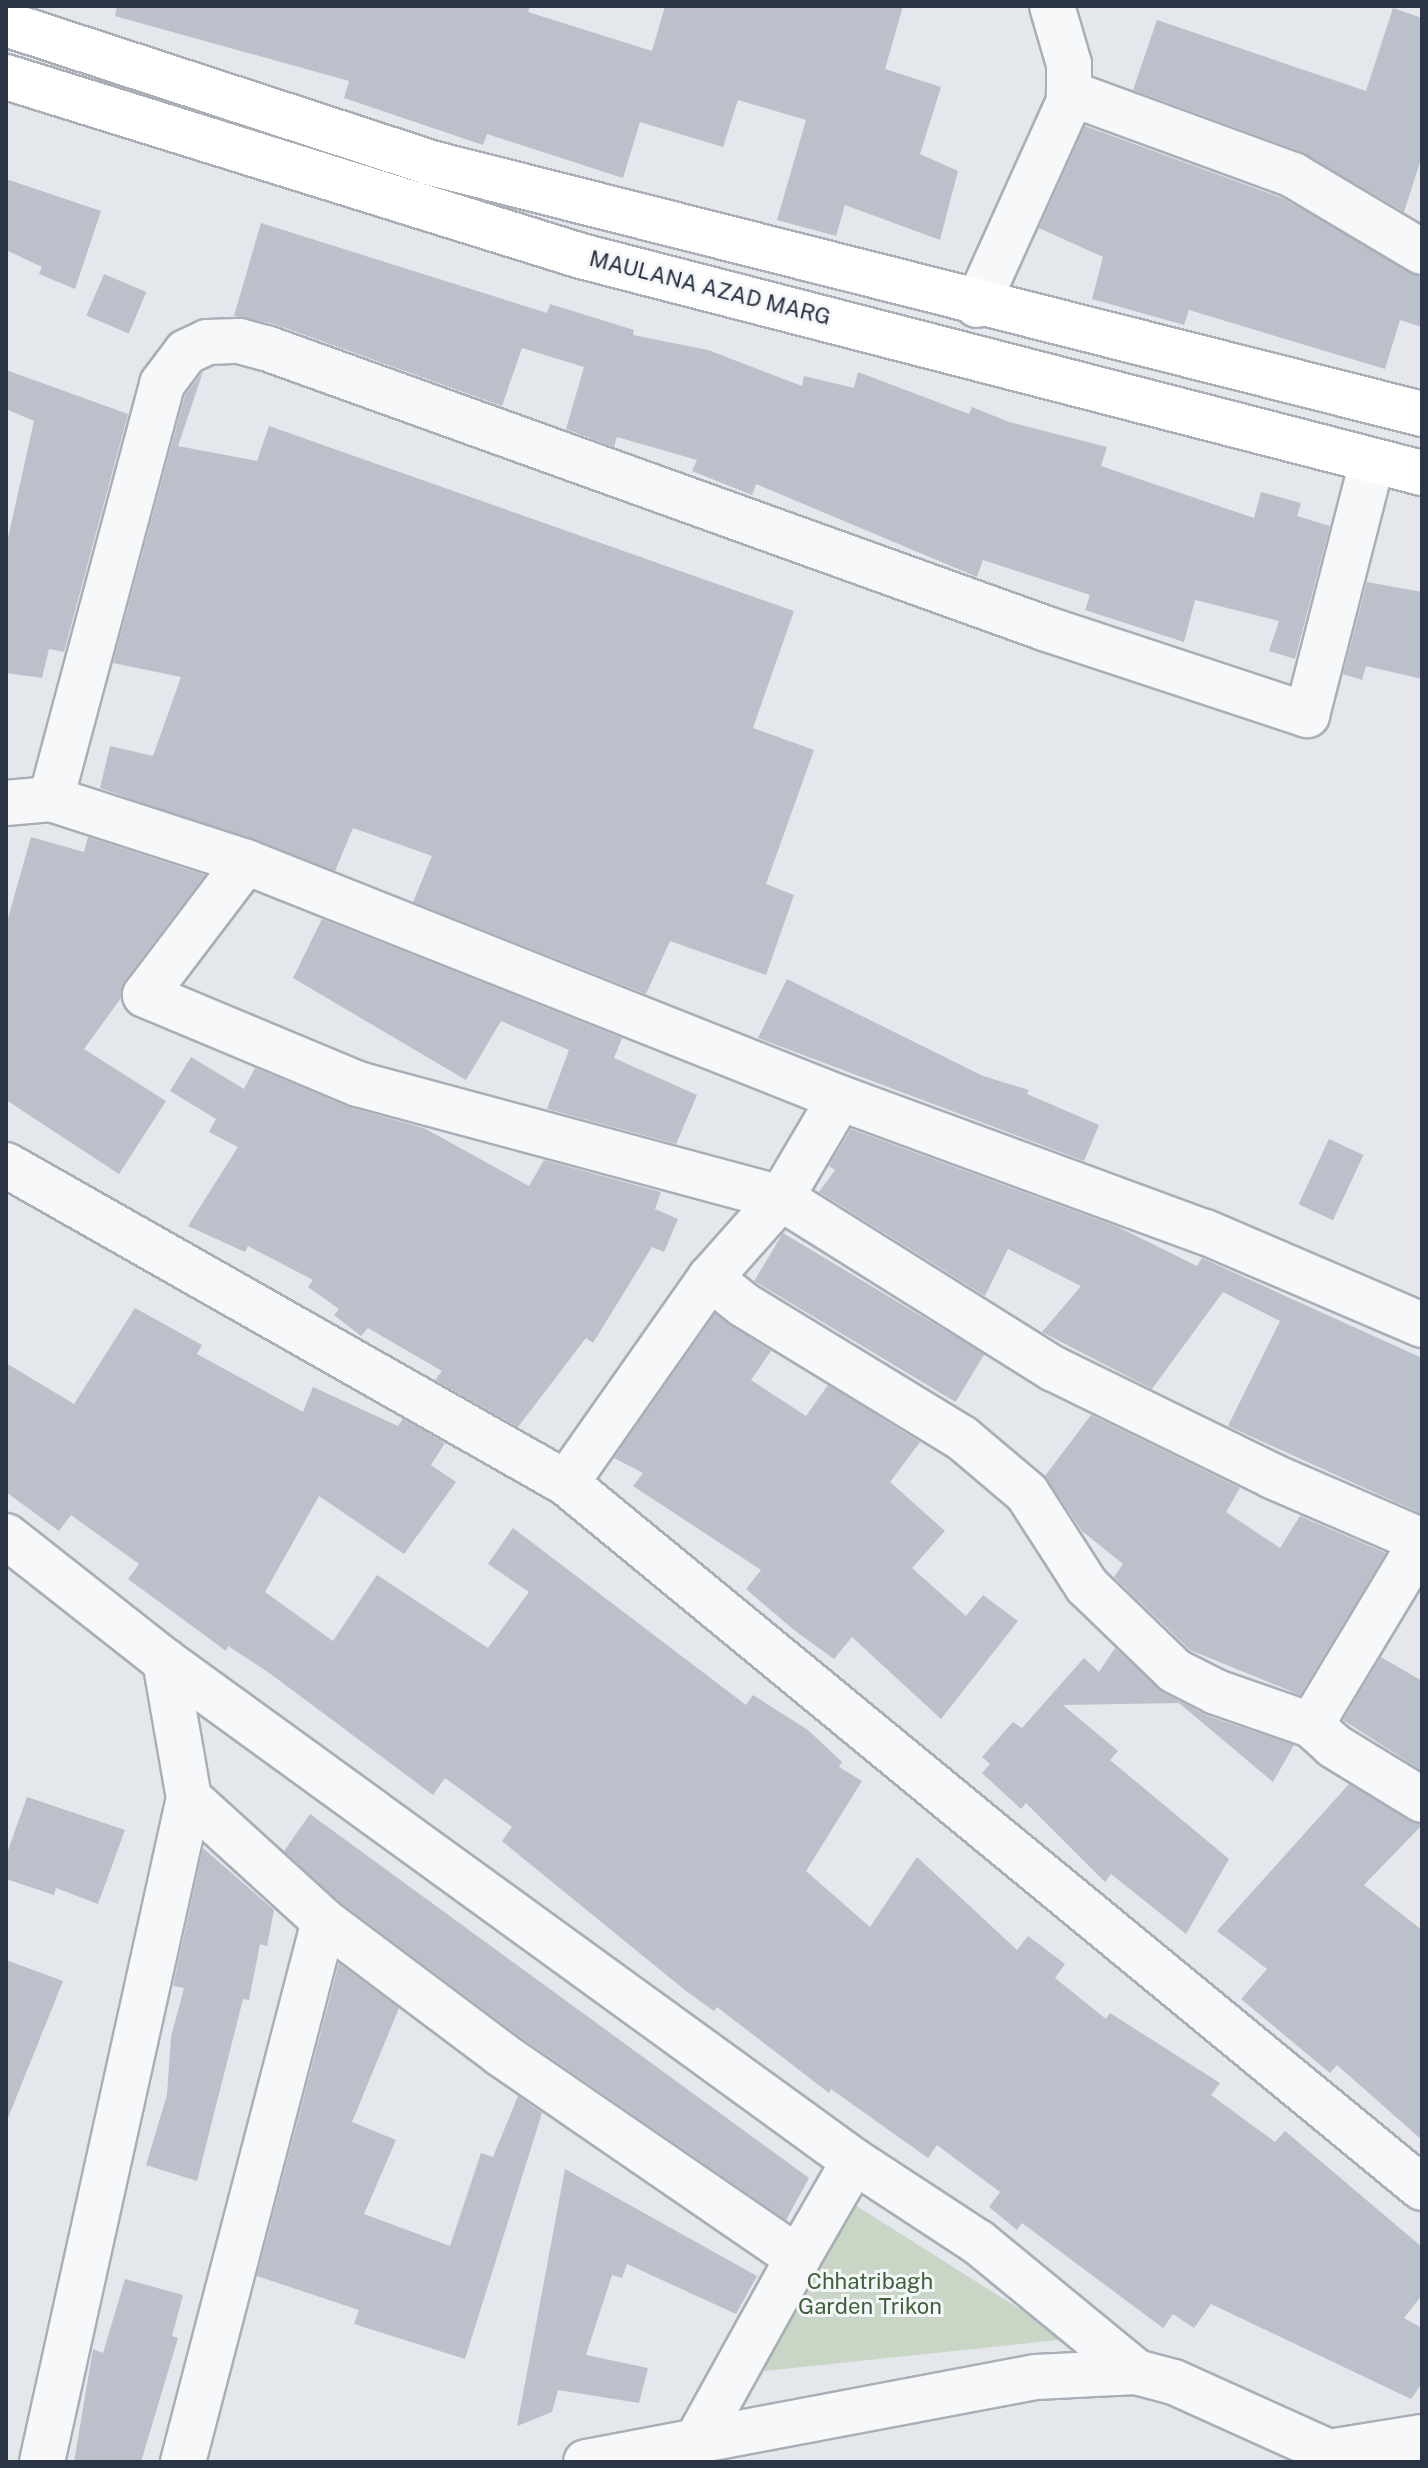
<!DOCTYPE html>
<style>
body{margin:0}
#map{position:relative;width:1428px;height:2468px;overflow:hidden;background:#e4e7ec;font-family:"Public Sans",sans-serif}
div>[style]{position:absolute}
.green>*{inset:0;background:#c9d6c5}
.building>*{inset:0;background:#bbc0ca;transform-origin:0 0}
.roads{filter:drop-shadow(2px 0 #a9aeb7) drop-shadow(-2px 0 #a9aeb7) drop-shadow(0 2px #a9aeb7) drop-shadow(0 -2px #a9aeb7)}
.minor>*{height:44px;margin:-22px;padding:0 22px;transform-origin:22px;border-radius:22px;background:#f7f8fa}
.major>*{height:44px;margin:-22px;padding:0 22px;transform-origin:22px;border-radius:22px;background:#fff}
span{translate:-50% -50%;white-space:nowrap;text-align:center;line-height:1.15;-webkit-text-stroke:6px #f4f6f9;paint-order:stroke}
.street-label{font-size:22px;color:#2b3445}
.park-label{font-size:22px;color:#3f6138}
.frame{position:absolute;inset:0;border:8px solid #2b3445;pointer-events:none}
</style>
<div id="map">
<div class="green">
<div style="clip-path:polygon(844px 2198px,1067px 2339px,754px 2372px)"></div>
</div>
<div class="building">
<div style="clip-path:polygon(117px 6px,530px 6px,528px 12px,652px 51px,665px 6px,903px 6px,885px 69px,941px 87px,920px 154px,958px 171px,940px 240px,845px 205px,836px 236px,777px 220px,806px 120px,738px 100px,723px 147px,640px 122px,623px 178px,487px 134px,483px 145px,344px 98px,349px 81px,115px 16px)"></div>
<div style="clip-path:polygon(1393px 8px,1422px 18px,1422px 156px,1404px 212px,1302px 152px,1133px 90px,1157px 20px,1366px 91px)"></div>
<div style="clip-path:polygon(1085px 126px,1282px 198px,1422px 277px,1422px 327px,1400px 320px,1385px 369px,1189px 310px,1184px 325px,1092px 299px,1103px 257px,1039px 228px)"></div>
<div style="clip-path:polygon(6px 179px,101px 211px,75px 289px,39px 274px,42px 267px,6px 250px)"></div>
<div style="clip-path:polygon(261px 223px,547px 313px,550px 304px,634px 330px,633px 335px,708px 350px,802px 386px,804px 376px,854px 388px,858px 372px,969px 414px,972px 407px,1009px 422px,1107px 447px,1101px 466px,1254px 518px,1261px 492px,1301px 503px,1297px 516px,1330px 526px,1295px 659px,1269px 651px,1279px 621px,1195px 600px,1184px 642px,1085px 610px,1090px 595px,983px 560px,977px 577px,756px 484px,752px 495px,692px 471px,697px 460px,617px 437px,614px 447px,566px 429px,584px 367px,522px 348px,502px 406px,274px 324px,234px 316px)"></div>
<div style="left:104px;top:274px;width:46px;height:45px;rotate:23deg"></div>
<div style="clip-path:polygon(6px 370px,128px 414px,64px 652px,49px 649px,42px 678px,6px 673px,6px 547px,34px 421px,6px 409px)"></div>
<div style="clip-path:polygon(203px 372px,178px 446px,257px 461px,269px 426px,794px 611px,753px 728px,814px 750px,766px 884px,794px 895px,766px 975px,670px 941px,646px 994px,413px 902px,432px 856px,353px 828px,335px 871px,100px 788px,110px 746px,153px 756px,181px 677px,113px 663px,185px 395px)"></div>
<div style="clip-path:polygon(1367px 582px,1422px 592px,1422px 679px,1366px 666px,1362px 680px,1343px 674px)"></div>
<div style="clip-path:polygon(31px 837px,84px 852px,88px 837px,205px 875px,125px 980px,121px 998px,84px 1049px,166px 1101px,119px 1174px,6px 1100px,6px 925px)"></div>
<div style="clip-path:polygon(322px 919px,622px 1038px,614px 1058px,697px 1095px,676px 1144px,547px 1109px,569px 1050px,501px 1021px,466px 1080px,293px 978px)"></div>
<div style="clip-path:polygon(787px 979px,983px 1076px,1029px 1090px,1027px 1094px,1099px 1125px,1084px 1161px,758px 1038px)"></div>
<div style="clip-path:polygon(191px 1057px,244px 1089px,255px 1068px,349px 1107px,424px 1128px,529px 1186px,544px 1160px,661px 1192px,655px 1209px,678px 1219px,664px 1252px,652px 1247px,593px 1343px,586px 1338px,518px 1427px,435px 1380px,442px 1371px,368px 1328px,361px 1336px,334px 1315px,339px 1309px,308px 1287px,313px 1280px,248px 1246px,245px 1252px,188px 1226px,238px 1147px,209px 1132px,216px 1119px,170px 1091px)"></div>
<div style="clip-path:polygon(851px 1129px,1118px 1227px,1197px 1266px,1202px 1258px,1422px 1358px,1422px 1514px,1228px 1426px,1280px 1321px,1223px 1292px,1152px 1389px,1042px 1332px,1081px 1286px,1008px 1249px,985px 1296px,819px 1192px,835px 1170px,829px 1166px)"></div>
<div style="left:1329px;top:1139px;width:38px;height:72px;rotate:25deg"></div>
<div style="left:783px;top:1233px;width:235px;height:56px;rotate:31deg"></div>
<div style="clip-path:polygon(135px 1308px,202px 1345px,197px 1354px,303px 1412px,313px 1387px,398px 1426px,403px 1419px,445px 1443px,431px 1465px,456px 1482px,404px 1554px,319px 1496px,265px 1592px,333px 1641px,377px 1575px,488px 1648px,529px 1592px,488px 1564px,513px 1528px,746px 1705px,753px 1695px,808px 1730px,842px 1762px,839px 1767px,862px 1781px,806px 1871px,870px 1927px,917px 1857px,1017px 1950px,1028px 1936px,1065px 1964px,1055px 1978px,1106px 2019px,1110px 2013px,1220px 2083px,1211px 2095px,1275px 2142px,1285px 2131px,1422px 2247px,1422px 2295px,1404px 2318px,1422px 2328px,1422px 2383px,1411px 2399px,1211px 2304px,1194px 2328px,1173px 2314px,1163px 2328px,1022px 2223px,1017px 2230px,989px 2207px,1000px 2192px,937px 2145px,928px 2158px,831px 2089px,829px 2093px,717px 2007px,714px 2011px,686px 1991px,502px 1841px,512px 1827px,445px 1778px,433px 1795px,268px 1672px,228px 1646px,226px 1651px,128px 1579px,139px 1564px,71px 1515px,59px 1531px,6px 1492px,6px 1363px,74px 1404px)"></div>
<div style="clip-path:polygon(715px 1314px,771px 1351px,751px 1380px,806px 1416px,828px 1385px,920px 1442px,890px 1482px,945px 1531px,912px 1568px,966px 1616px,983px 1595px,1018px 1621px,941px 1719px,852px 1637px,834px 1659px,794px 1630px,746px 1589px,761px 1570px,633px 1486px,643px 1473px,614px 1458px)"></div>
<div style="clip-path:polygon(1091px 1415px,1240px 1488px,1226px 1512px,1280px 1548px,1300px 1516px,1386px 1553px,1300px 1695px,1190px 1650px,1114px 1577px,1123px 1564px,1082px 1531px,1045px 1476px)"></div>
<div style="clip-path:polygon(1115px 1648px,1164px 1693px,1208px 1716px,1294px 1745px,1273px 1782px,1179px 1703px,1063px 1705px,1118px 1751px,1110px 1760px,1229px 1859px,1186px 1934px,1111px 1874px,1105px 1882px,1026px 1803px,1021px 1809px,982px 1773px,990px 1764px,982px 1757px,1013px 1722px,1022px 1728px,1084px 1658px,1099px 1672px)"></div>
<div style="clip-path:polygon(1381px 1657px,1422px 1681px,1422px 1771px,1343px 1720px)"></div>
<div style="clip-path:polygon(1349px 1784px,1422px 1825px,1364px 1885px,1422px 1930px,1422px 2140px,1337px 2065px,1330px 2073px,1241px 1999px,1267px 1969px,1217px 1931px)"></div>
<div style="clip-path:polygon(27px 1797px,125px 1830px,98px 1904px,56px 1888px,54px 1895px,6px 1879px,6px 1856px)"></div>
<div style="clip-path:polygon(310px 1814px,809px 2178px,786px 2220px,516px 2034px,340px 1902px,284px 1851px)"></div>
<div style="clip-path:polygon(203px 1848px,274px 1910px,267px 1946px,260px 1944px,249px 2000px,243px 1999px,197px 2181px,146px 2165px,167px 2095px,171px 2037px,184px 1988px,173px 1986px)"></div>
<div style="clip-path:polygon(6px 1960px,63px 1981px,8px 2118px,6px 2118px)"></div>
<div style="clip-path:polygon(339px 1963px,399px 2008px,352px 2122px,396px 2140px,364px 2214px,450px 2246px,481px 2153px,493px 2157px,518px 2096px,542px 2113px,465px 2359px,354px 2324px,359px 2310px,257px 2276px)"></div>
<div style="clip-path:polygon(565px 2169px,757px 2276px,736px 2314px,627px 2264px,622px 2278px,612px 2275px,586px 2355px,648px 2368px,639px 2403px,558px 2390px,552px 2412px,517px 2426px)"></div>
<div style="clip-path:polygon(125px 2279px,183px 2295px,172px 2336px,178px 2338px,141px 2462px,74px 2462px,93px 2349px,103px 2353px)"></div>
</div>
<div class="roads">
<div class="minor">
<div style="left:1069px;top:93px;width:239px;rotate:20.1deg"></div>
<div style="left:1293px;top:175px;width:150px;rotate:30.8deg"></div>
<div style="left:977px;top:305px;width:224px;rotate:-65.7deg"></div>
<div style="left:1069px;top:101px;width:37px;rotate:-90deg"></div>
<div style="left:1069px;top:64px;width:60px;rotate:-106.3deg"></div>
<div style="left:51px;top:799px;width:430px;rotate:-75deg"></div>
<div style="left:162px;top:384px;width:40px;rotate:-53deg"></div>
<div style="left:186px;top:352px;width:23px;rotate:-25deg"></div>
<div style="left:207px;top:342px;width:32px;rotate:-2deg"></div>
<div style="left:239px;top:341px;width:28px;rotate:15deg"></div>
<div style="left:266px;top:348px;width:830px;rotate:19.79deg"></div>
<div style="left:1047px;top:629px;width:274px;rotate:18.3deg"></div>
<div style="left:1307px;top:715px;width:261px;rotate:-75.6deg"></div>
<div style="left:6px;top:803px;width:45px;rotate:-5.1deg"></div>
<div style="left:51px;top:799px;width:205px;rotate:17.9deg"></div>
<div style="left:246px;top:862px;width:639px;rotate:21.67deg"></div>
<div style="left:840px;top:1098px;width:389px;rotate:20.2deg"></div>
<div style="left:1205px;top:1232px;width:236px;rotate:23.2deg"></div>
<div style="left:246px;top:862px;width:167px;rotate:127.2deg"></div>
<div style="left:145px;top:995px;width:231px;rotate:22.7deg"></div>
<div style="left:358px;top:1084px;width:438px;rotate:15.1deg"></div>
<div style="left:781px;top:1198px;width:322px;rotate:32.1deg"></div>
<div style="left:1054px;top:1369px;width:243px;rotate:26.1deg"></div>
<div style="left:1272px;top:1476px;width:163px;rotate:23.4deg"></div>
<div style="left:6px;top:1165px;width:644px;rotate:29.59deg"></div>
<div style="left:566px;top:1483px;width:1109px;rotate:39.47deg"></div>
<div style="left:710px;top:1278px;width:43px;rotate:38.5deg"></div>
<div style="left:744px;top:1305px;width:255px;rotate:31.4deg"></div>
<div style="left:962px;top:1438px;width:85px;rotate:40.2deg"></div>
<div style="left:1027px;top:1493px;width:111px;rotate:57.2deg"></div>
<div style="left:1087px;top:1586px;width:122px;rotate:44deg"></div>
<div style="left:1175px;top:1671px;width:46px;rotate:27.1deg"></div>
<div style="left:1216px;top:1692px;width:101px;rotate:19.2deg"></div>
<div style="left:1311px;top:1725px;width:31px;rotate:42deg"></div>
<div style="left:1334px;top:1746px;width:103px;rotate:31.5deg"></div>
<div style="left:566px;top:1483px;width:251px;rotate:-54.9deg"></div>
<div style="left:710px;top:1278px;width:107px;rotate:-48.4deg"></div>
<div style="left:781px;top:1198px;width:116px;rotate:-59.5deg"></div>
<div style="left:6px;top:1536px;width:202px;rotate:38.2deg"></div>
<div style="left:165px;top:1661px;width:851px;rotate:35.97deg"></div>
<div style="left:854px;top:2161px;width:148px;rotate:33.2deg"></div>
<div style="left:978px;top:2242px;width:205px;rotate:39.4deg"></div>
<div style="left:1311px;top:1725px;width:215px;rotate:-58.9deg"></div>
<div style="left:189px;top:1798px;width:183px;rotate:42.3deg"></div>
<div style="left:324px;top:1921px;width:221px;rotate:36.9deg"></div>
<div style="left:501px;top:2054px;width:360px;rotate:34.5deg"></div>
<div style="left:798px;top:2258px;width:233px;rotate:119deg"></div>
<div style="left:798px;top:2258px;width:112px;rotate:-60deg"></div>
<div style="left:42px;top:2462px;width:680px;rotate:-77.52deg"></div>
<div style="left:189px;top:1798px;width:139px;rotate:-99.9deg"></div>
<div style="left:183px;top:2462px;width:559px;rotate:-75.39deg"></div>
<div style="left:586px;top:2462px;width:458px;rotate:-10.7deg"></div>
<div style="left:1036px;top:2377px;width:100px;rotate:-2.9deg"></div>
<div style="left:1136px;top:2372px;width:39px;rotate:15deg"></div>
<div style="left:1174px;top:2382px;width:170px;rotate:24.3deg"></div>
<div style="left:1329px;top:2452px;width:94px;rotate:-9.2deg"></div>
</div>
<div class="major">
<div style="left:6px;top:24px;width:443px;rotate:18.1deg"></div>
<div style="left:427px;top:162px;width:1026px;rotate:14.21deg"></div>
<div style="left:6px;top:77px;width:602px;rotate:17.29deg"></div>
<div style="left:581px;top:256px;width:869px;rotate:14.47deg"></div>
</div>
</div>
<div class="street-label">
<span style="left:710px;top:288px;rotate:14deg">MAULANA AZAD MARG</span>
</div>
<div class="park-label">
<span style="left:870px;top:2294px">Chhatribagh<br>Garden Trikon</span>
</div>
<div class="frame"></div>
</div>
